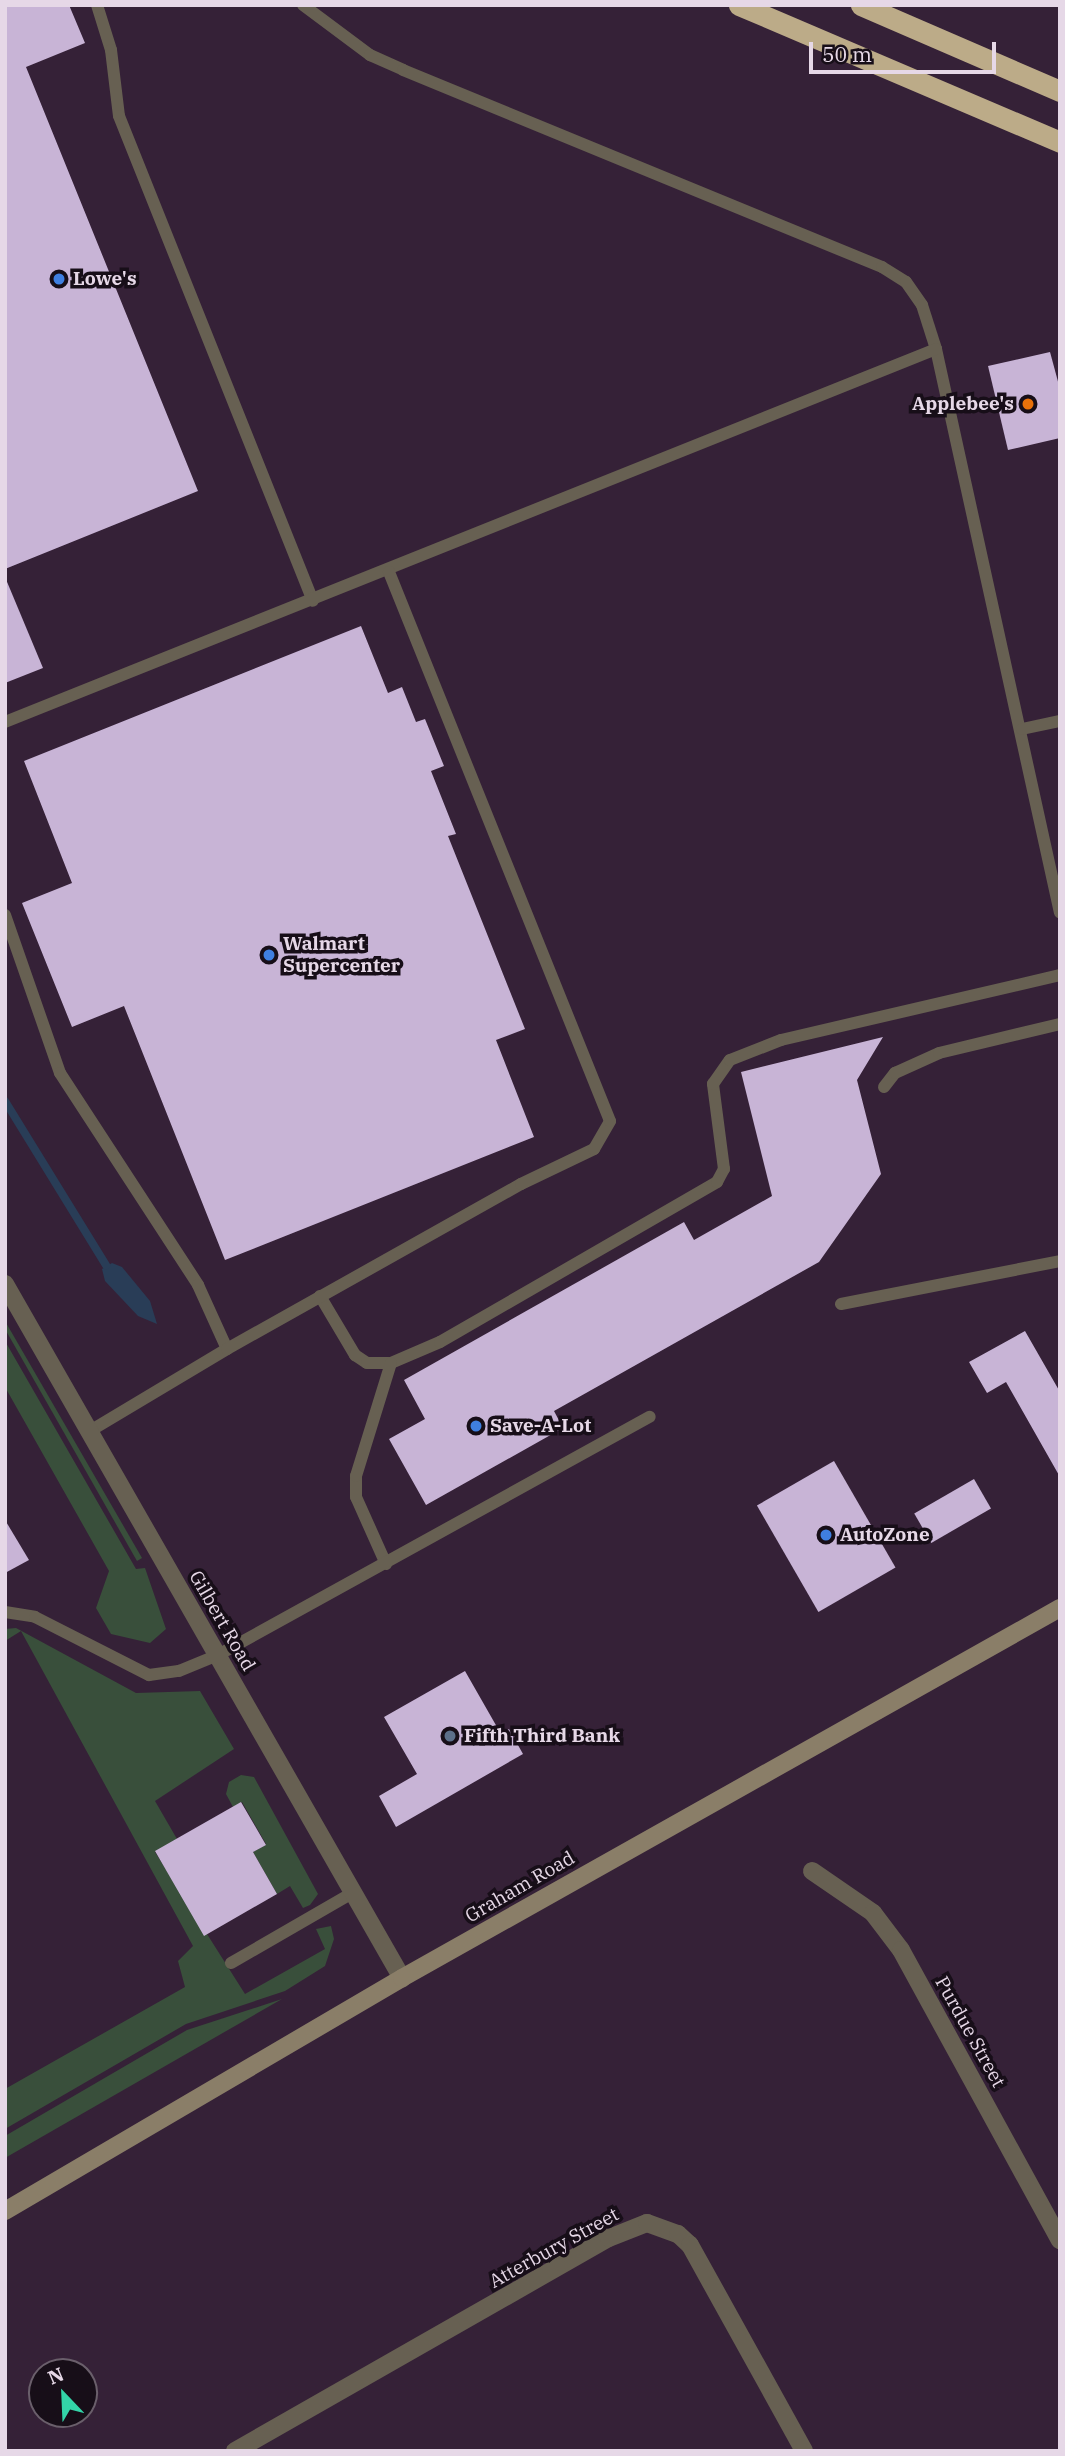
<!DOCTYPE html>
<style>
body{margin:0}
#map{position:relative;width:1065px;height:2456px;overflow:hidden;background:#352137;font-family:"IBM Plex Serif",serif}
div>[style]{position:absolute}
.green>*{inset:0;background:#394f3b}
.water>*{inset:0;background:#293d57}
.stream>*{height:8px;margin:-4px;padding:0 4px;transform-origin:4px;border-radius:4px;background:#293d57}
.building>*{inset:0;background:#c8b4d6;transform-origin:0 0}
.lane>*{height:12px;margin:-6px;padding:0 6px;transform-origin:6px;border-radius:6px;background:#676052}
.street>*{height:18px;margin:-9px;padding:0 9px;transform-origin:9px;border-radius:9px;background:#676052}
.secondary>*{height:18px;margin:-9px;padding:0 9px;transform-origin:9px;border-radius:9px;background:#8a7e68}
.highway>*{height:21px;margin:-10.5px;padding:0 10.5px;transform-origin:10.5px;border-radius:10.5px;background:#bcab88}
.dots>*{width:19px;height:19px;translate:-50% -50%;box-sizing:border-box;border:4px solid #170e18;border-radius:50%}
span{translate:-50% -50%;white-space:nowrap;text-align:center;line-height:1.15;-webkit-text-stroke:7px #170e18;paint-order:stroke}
.poi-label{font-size:19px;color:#e6d8e7;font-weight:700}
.left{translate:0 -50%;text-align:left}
.right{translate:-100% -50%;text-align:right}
.street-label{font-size:19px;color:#e6d8e7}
.frame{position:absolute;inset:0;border:7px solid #e6d8e7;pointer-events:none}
.north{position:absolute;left:28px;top:2358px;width:70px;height:70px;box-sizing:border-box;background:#170e18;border:2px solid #6a5f6b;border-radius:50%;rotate:337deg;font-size:19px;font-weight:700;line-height:28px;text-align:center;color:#e6d8e7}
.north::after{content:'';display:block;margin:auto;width:24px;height:32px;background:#33d4a8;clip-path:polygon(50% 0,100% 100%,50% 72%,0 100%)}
.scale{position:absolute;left:809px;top:42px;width:187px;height:32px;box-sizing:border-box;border:4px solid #e6d8e7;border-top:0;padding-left:9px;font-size:21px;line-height:24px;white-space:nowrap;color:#e6d8e7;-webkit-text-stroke:5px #170e18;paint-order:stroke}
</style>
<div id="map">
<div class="green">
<div style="clip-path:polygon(5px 1321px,142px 1558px,137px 1561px,5px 1329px)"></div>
<div style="clip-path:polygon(5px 1341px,136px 1569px,145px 1568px,166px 1629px,150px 1643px,111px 1634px,96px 1608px,109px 1571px,5px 1387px)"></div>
<div style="clip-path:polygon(16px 1628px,136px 1693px,200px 1691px,234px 1749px,155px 1801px,177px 1839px,155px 1852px,245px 1994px,325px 1949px,316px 1929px,331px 1926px,334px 1939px,325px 1966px,285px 1991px,186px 2024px,5px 2129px,5px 2089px,185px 1987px,178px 1961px,193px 1946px,21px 1631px,5px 1641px,5px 1629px)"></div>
<div style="clip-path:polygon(241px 1775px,254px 1777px,318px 1894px,310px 1905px,303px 1908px,290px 1886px,277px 1894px,253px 1852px,266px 1844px,242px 1802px,233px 1807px,226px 1794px,229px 1782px)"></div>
<div style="clip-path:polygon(282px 1999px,5px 2158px,5px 2136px,187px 2030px)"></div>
</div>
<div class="water">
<div style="clip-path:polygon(112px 1263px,122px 1267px,150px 1301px,157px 1324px,138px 1316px,105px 1281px,102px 1269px)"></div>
</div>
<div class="stream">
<div style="left:5px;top:1101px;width:193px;rotate:58.4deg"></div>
</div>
<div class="building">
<div style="clip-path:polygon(5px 5px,69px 5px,85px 43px,26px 67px,198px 491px,5px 569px)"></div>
<div style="clip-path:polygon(1050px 352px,1060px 389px,1060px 438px,1008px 450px,988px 366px)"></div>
<div style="clip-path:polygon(5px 577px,43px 668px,5px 683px)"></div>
<div style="clip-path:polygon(361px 626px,388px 693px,402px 687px,416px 722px,425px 719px,444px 766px,431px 771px,456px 834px,448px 836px,525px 1029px,496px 1040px,534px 1137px,225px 1260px,124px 1006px,72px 1027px,22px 903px,72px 883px,24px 761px)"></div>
<div style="clip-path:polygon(883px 1037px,857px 1080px,881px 1174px,819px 1262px,554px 1411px,563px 1428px,426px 1505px,389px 1439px,425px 1419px,404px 1380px,684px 1222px,694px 1240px,772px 1196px,741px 1072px)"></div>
<div style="clip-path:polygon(1025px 1331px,1060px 1392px,1060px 1477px,1006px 1382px,987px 1393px,969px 1362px)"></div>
<div style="left:834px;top:1461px;width:123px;height:89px;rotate:60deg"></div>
<div style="left:974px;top:1479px;width:34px;height:69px;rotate:60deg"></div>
<div style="clip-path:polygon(5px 1520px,29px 1560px,5px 1573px)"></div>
<div style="clip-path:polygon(465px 1671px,501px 1734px,509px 1729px,523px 1754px,396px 1827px,379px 1796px,417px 1774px,384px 1717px)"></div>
<div style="clip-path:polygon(241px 1802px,266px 1845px,253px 1852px,277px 1894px,204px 1936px,155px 1851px)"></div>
</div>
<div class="lane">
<div style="left:97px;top:5px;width:47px;rotate:72.7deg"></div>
<div style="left:111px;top:50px;width:66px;rotate:83.1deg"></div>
<div style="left:119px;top:116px;width:522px;rotate:68.2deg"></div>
<div style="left:303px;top:5px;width:84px;rotate:36.7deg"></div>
<div style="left:370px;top:55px;width:36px;rotate:24deg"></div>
<div style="left:403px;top:70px;width:518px;rotate:22.36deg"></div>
<div style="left:882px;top:267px;width:28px;rotate:32deg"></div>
<div style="left:906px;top:282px;width:28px;rotate:55deg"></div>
<div style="left:922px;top:305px;width:46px;rotate:72.3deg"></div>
<div style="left:936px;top:349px;width:577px;rotate:77.6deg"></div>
<div style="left:5px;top:722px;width:1003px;rotate:-21.83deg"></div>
<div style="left:1022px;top:729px;width:39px;rotate:-12deg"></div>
<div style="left:5px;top:915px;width:167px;rotate:70.8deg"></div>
<div style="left:60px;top:1073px;width:253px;rotate:56.9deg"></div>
<div style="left:198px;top:1285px;width:70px;rotate:65.6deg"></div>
<div style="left:227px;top:1349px;width:160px;rotate:149.1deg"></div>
<div style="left:884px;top:1087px;width:18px;rotate:-52deg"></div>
<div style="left:895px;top:1073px;width:48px;rotate:-24.4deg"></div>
<div style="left:939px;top:1053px;width:124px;rotate:-13.5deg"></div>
<div style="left:320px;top:1296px;width:69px;rotate:59.3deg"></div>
<div style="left:355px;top:1355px;width:14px;rotate:34deg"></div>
<div style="left:367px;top:1363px;width:24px"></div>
<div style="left:391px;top:1363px;width:53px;rotate:-23.2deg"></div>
<div style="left:440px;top:1342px;width:320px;rotate:-30deg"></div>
<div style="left:717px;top:1182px;width:15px;rotate:-62deg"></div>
<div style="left:724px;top:1169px;width:86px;rotate:-97.4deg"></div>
<div style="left:713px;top:1084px;width:29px;rotate:-55deg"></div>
<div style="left:730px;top:1060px;width:55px;rotate:-21.4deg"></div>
<div style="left:781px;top:1040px;width:286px;rotate:-13.1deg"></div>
<div style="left:841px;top:1304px;width:223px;rotate:-11.1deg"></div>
<div style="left:227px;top:1349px;width:337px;rotate:-29.3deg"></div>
<div style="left:521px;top:1184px;width:81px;rotate:-25.6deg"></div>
<div style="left:594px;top:1149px;width:32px;rotate:-60deg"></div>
<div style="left:610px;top:1121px;width:592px;rotate:-111.93deg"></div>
<div style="left:386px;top:1564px;width:73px;rotate:-114.1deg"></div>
<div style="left:356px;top:1497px;width:21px;rotate:-90deg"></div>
<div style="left:356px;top:1476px;width:118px;rotate:-72.8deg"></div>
<div style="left:5px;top:1612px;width:30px;rotate:9deg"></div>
<div style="left:35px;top:1617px;width:128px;rotate:27deg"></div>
<div style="left:149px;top:1675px;width:30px;rotate:-8deg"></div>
<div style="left:179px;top:1671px;width:42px;rotate:-22.3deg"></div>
<div style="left:218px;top:1655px;width:493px;rotate:-28.9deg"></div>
<div style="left:231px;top:1963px;width:140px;rotate:-30deg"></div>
</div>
<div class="street">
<div style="left:5px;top:1284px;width:800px;rotate:60.23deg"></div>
<div style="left:812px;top:1871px;width:74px;rotate:34.5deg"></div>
<div style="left:873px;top:1913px;width:46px;rotate:52.9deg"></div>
<div style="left:901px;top:1950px;width:331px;rotate:61.3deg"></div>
<div style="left:235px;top:2451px;width:430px;rotate:-29.7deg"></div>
<div style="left:609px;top:2238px;width:41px;rotate:-21.5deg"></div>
<div style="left:647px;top:2223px;width:33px;rotate:20deg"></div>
<div style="left:678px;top:2234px;width:16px;rotate:43deg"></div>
<div style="left:690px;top:2245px;width:235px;rotate:61deg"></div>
</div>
<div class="secondary">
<div style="left:5px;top:2211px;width:460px;rotate:-30.4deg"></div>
<div style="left:402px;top:1978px;width:755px;rotate:-29.35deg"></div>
</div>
<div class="highway">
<div style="left:739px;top:5px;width:349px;rotate:23.1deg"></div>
<div style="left:861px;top:5px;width:217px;rotate:23.4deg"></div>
</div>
<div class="dots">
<div style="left:59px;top:279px;background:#3f7fe0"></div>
<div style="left:1028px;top:404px;background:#e8710a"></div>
<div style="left:269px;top:955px;background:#3f7fe0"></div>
<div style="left:476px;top:1426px;background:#3f7fe0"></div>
<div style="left:826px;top:1535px;background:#3f7fe0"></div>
<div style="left:450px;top:1736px;background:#5c6f8a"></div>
</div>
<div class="poi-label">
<span class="left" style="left:73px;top:279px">Lowe's</span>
<span class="right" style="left:1014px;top:404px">Applebee's</span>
<span class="left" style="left:283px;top:955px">Walmart<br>Supercenter</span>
<span class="left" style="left:490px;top:1426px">Save-A-Lot</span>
<span class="left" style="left:840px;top:1535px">AutoZone</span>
<span class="left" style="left:464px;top:1736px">Fifth Third Bank</span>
</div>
<div class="street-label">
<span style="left:222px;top:1621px;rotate:60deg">Gilbert Road</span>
<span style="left:520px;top:1887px;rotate:-30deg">Graham Road</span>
<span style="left:970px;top:2032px;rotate:61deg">Purdue Street</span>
<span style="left:554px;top:2248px;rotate:-29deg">Atterbury Street</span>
</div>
<div class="frame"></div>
<div class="north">N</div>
<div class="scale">50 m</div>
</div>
